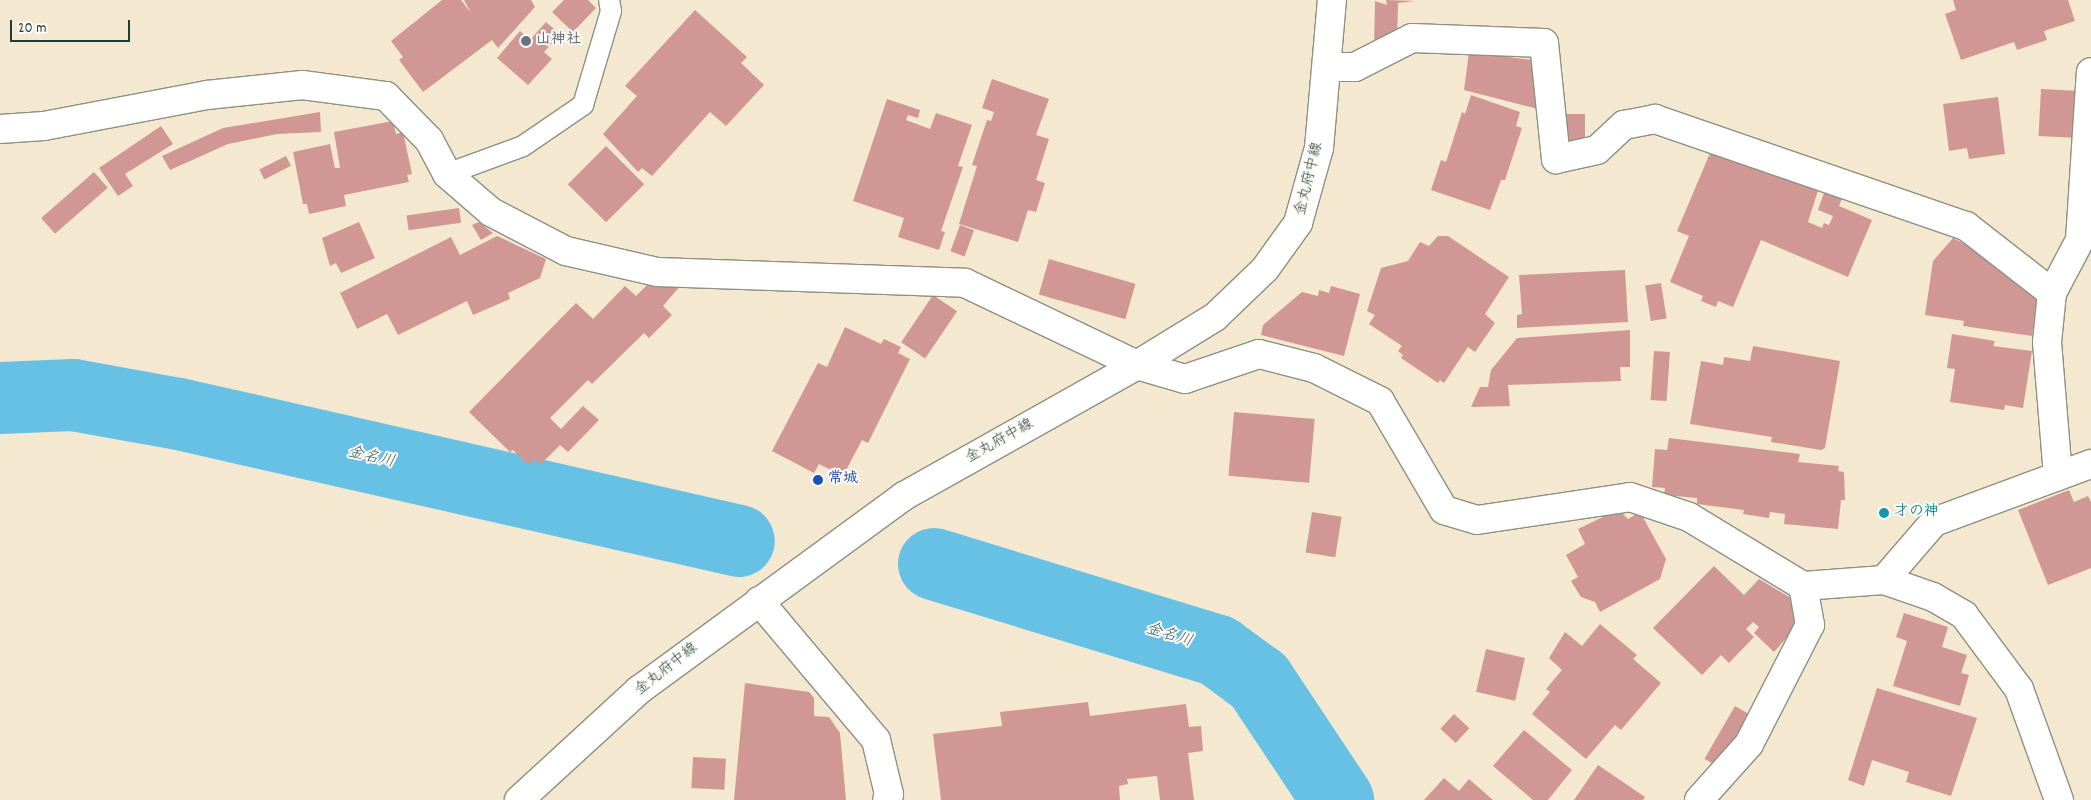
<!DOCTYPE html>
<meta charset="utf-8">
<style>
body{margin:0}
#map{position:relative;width:2091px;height:800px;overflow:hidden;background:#f5e8d1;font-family:Dekko,"Klee One",sans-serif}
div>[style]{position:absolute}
.river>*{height:72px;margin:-36px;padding:0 36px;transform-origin:36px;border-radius:36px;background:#67c1e5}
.building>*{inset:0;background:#d19794;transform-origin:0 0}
.roads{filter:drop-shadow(1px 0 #8a9282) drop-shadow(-1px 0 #8a9282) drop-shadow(0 1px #8a9282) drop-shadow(0 -1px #8a9282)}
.service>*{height:20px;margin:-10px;padding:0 10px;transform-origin:10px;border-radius:10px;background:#fff}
.minor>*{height:28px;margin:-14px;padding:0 14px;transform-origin:14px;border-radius:14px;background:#fff}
.secondary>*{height:28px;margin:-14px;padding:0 14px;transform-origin:14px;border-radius:14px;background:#fff}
.dots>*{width:14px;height:14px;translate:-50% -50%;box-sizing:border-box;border:2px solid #fdfcf7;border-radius:50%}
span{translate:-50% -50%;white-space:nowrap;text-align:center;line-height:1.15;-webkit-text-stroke:4px #fdfcf7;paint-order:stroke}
.worship-label{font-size:15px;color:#5b616d;font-weight:700}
.left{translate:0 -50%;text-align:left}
.street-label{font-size:15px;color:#1f3d34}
.transit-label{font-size:15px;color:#164399;font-weight:700}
.culture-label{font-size:15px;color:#0d838f;font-weight:700}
.water-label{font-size:16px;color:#315e60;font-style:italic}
.scale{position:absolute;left:10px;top:20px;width:120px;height:22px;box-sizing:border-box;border:2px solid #1f3d34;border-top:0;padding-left:6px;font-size:15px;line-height:18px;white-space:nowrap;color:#1f3d34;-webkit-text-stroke:4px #fdfcf7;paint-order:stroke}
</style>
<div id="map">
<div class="river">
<div style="left:0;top:398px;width:73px;rotate:-2.4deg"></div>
<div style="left:73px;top:395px;width:108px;rotate:10.2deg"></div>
<div style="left:179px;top:414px;width:574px;rotate:12.78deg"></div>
<div style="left:934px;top:564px;width:297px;rotate:17deg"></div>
<div style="left:1218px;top:651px;width:51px;rotate:36.2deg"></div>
<div style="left:1259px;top:681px;width:143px;rotate:56.4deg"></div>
</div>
<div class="building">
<div style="clip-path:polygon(442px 0,461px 0,471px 13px,464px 0,531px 0,535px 7px,498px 48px,492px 40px,423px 92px,399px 60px,403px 57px,391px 41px)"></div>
<div style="clip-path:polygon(564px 0,588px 0,596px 8px,573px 32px,552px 12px)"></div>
<div style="clip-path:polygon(1386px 0,1415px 1px,1398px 3px,1397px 41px,1374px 47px,1375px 1px,1387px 5px)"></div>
<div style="clip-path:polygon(1953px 0,2068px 0,2075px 21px,2044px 31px,2047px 40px,2017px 50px,2014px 42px,1961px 60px,1945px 14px,1956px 10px)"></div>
<div style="clip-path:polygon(695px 10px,747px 57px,741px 63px,764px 85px,726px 126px,710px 112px,652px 176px,642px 168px,638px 172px,603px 134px,637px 96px,625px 86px)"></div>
<div style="clip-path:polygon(546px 22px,560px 34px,544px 52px,552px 59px,528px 85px,497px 58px,520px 31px,530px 40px)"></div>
<div style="clip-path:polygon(1469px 52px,1541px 61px,1538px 109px,1464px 90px)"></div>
<div style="clip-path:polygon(992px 79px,1049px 99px,1036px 135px,1049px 139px,1036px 180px,1045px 183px,1036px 212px,1028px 210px,1018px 242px,959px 224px,977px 166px,972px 165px,987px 120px,991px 121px,994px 112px,982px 108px)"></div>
<div style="left:2041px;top:89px;width:39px;height:47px;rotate:3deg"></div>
<div style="clip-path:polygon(1471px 95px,1520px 112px,1516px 126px,1522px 128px,1505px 180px,1501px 180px,1490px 210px,1431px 190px,1441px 160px,1446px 162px,1462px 112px,1465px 114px)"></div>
<div style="clip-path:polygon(1998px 97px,2005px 154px,1969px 159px,1967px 148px,1949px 151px,1943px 104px)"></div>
<div style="clip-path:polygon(887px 99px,920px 110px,918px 118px,908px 115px,906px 120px,930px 129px,936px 113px,972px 125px,958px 166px,963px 167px,941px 231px,945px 232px,939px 250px,898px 237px,904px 218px,853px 201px)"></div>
<div style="clip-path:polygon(320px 112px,321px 132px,277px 134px,228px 144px,170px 170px,162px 156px,223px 128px)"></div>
<div style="left:1564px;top:114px;width:21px;height:32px"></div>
<div style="clip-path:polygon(393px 121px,396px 134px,403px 132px,412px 174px,407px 175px,409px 182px,344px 195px,346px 206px,309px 214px,307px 204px,303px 204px,293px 152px,330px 144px,335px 168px,340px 168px,334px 132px)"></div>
<div style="clip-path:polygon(161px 126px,173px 144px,125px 174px,133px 186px,118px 196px,99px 168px)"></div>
<div style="left:606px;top:146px;width:54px;height:54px;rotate:45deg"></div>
<div style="clip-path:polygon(1713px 146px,1822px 178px,1808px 222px,1822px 228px,1824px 223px,1829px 225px,1833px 216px,1818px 210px,1825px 190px,1843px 196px,1839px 206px,1872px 220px,1848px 277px,1761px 240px,1733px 307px,1718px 301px,1716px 307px,1701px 301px,1703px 296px,1670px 282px,1689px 236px,1677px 231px)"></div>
<div style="left:286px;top:156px;width:11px;height:30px;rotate:63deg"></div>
<div style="left:94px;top:172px;width:21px;height:70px;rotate:49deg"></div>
<div style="left:459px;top:208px;width:15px;height:53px;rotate:82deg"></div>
<div style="clip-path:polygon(359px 222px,375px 258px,341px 273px,336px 263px,330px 266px,322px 238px)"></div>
<div style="clip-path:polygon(479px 222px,493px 233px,481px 240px,472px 225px)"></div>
<div style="left:960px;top:225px;width:15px;height:28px;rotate:20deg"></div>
<div style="clip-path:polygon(497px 236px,546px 259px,540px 278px,508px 293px,510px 299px,473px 315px,467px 301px,398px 335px,387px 314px,357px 329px,340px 293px,451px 237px,460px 255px)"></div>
<div style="clip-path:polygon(1438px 236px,1448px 236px,1509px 277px,1485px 314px,1495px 323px,1475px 352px,1468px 347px,1444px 383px,1440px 380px,1438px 383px,1401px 358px,1403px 355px,1398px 351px,1402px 346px,1369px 324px,1375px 315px,1367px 311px,1381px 268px,1408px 261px,1420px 242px,1429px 246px)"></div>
<div style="clip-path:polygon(1953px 238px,2017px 270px,2016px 283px,2039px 286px,2032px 336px,1963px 326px,1964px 321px,1925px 315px,1933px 261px)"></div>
<div style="left:1049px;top:259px;width:90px;height:37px;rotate:16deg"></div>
<div style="clip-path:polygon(1625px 270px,1628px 322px,1517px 328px,1517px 315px,1522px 314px,1519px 275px)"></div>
<div style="clip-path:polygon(651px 281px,681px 285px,663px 306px,672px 315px,649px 338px,644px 333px,592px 384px,588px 380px,550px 418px,561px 429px,583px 406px,599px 420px,568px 452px,560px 445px,540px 465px,534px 459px,528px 465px,513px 450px,510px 452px,469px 412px,576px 303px,593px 319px,625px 286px,636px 296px)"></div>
<div style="left:1661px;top:283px;width:36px;height:16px;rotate:81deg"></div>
<div style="clip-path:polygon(1331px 286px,1360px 294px,1344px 356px,1261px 335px,1263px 325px,1302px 292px,1318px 296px,1319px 290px,1329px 293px)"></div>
<div style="left:933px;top:295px;width:29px;height:57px;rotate:34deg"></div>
<div style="clip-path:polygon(845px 327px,881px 344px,884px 339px,901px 347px,898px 353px,910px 359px,868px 443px,862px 440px,843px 476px,819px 464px,814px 473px,772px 451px,818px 363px,827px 367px)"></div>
<div style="clip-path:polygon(1630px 330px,1630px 367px,1620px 367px,1621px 381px,1508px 385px,1510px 406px,1471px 407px,1480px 387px,1488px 387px,1491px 370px,1517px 338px)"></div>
<div style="clip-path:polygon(1952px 334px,1995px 341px,1993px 346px,2032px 351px,2023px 408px,2005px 405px,2004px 410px,1950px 402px,1955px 369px,1947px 368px)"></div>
<div style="clip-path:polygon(1753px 346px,1840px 361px,1825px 448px,1821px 450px,1771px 442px,1772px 437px,1690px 424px,1701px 361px,1723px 365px,1724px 357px,1750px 361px)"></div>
<div style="left:1654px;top:351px;width:16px;height:49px;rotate:4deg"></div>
<div style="left:1234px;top:412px;width:81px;height:64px;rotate:5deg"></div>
<div style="clip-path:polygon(1669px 438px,1800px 454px,1798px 462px,1839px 466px,1838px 471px,1844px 472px,1845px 500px,1841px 500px,1838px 529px,1784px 524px,1785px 514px,1770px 512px,1769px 518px,1743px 514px,1744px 510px,1697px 504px,1697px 498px,1664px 495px,1665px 488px,1652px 487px,1655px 449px,1667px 450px)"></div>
<div style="clip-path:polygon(2069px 490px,2074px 502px,2088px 496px,2091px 502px,2091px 568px,2048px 585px,2018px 510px)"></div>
<div style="left:1312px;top:512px;width:30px;height:41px;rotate:9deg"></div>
<div style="clip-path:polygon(1640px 512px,1666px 559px,1660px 579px,1600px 612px,1595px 602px,1581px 597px,1571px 581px,1578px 577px,1566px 555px,1585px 544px,1578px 529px,1611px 513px,1622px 513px,1628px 519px)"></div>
<div style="clip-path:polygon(1714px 566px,1744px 595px,1759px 579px,1806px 607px,1805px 617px,1774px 652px,1754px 633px,1759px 627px,1753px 622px,1746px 629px,1754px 637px,1729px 663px,1721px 655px,1702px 675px,1653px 628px)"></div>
<div style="clip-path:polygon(1904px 613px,1948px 627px,1942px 647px,1967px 655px,1961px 673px,1969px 675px,1960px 706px,1893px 686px,1907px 641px,1896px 637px)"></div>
<div style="clip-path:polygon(1600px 624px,1637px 655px,1633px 659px,1661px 683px,1621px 730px,1615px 725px,1586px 759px,1532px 714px,1550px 692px,1546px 689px,1562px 670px,1549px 658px,1565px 632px,1582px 646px)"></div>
<div style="left:1486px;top:649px;width:40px;height:44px;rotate:13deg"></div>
<div style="clip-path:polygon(745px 683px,809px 692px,814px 698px,814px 716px,829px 717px,840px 733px,846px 800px,734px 800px)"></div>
<div style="clip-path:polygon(1877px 688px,1977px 718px,1951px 796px,1906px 782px,1909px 772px,1872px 760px,1864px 786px,1848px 780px)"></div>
<div style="clip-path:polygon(1088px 702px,1090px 716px,1186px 704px,1189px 727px,1201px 726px,1203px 751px,1188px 753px,1194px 800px,1160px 800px,1157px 776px,1127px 779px,1128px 784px,1119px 786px,1120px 800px,941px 800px,933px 734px,1002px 726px,1000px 712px)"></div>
<div style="left:1735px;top:706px;width:22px;height:61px;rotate:30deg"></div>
<div style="left:1454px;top:714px;width:21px;height:20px;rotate:43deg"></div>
<div style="clip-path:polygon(1524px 730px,1572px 770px,1548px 800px,1533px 800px,1493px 766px)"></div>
<div style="left:693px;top:757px;width:33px;height:31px;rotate:3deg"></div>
<div style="clip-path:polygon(1598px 765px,1645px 797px,1643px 800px,1574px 800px)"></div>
<div style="clip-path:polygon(1444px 778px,1459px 791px,1469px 779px,1493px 800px,1424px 800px)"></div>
</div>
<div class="roads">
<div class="service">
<div style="left:447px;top:174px;width:81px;rotate:-20.2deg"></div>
<div style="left:523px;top:146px;width:73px;rotate:-34.3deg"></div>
<div style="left:583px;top:105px;width:98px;rotate:-73.4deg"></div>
<div style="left:611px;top:11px;width:11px;rotate:-100deg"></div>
</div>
<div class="minor">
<div style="left:1329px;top:67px;width:26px"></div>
<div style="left:1355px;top:67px;width:64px;rotate:-27deg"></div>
<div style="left:1412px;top:38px;width:132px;rotate:2.2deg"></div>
<div style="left:1544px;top:43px;width:117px;rotate:84.1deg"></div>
<div style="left:1556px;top:159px;width:42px;rotate:-12.4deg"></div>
<div style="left:1597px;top:150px;width:37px;rotate:-43deg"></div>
<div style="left:1624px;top:125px;width:32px;rotate:-11deg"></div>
<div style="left:1655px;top:119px;width:329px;rotate:19deg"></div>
<div style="left:1966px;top:226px;width:109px;rotate:37.9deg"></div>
<div style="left:0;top:129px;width:44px;rotate:-3.9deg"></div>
<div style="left:44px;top:126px;width:166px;rotate:-10.8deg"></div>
<div style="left:207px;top:95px;width:96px;rotate:-6deg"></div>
<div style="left:302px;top:85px;width:85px;rotate:7.5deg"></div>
<div style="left:386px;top:96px;width:62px;rotate:45.7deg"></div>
<div style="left:429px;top:140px;width:38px;rotate:62deg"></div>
<div style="left:447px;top:174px;width:58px;rotate:40.8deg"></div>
<div style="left:491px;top:212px;width:85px;rotate:27.5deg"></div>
<div style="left:566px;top:251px;width:93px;rotate:13deg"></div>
<div style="left:657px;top:272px;width:308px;rotate:2deg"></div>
<div style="left:965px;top:283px;width:191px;rotate:25.5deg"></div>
<div style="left:1137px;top:365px;width:50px;rotate:16.3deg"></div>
<div style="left:1185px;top:379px;width:78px;rotate:-18.7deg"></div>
<div style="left:1259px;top:354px;width:57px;rotate:14.3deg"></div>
<div style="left:1314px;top:368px;width:74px;rotate:26.6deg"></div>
<div style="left:1380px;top:401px;width:126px;rotate:59.6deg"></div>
<div style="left:1444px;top:510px;width:34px;rotate:17deg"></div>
<div style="left:1477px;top:520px;width:155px;rotate:-8.5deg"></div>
<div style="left:1630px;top:497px;width:62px;rotate:18.7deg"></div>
<div style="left:1689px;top:517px;width:133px;rotate:31.2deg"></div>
<div style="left:1803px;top:586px;width:81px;rotate:-4.2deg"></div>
<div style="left:1884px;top:580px;width:52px;rotate:19.1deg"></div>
<div style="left:1933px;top:597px;width:36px;rotate:30deg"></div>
<div style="left:1964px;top:615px;width:92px;rotate:53.4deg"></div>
<div style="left:2019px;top:689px;width:118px;rotate:70.2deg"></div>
<div style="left:2058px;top:476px;width:134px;rotate:-94.7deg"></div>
<div style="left:2047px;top:342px;width:49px;rotate:-84.2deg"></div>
<div style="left:2052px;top:293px;width:60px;rotate:-62.2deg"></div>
<div style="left:2080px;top:240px;width:168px;rotate:-86.3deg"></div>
<div style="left:1884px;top:580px;width:77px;rotate:-49.2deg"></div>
<div style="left:1934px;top:522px;width:167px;rotate:-20.3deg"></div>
<div style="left:759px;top:601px;width:182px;rotate:49.9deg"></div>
<div style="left:876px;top:740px;width:56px;rotate:76.5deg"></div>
<div style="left:889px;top:794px;width:6px;rotate:108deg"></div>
<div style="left:1699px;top:800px;width:75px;rotate:-48.2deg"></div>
<div style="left:1749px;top:744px;width:134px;rotate:-62.9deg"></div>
<div style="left:1810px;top:625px;width:40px;rotate:-100deg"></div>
</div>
<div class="secondary">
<div style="left:519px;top:800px;width:163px;rotate:-42.5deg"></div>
<div style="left:639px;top:690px;width:328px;rotate:-36.2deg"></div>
<div style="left:904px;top:496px;width:267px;rotate:-29.3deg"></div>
<div style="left:1137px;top:365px;width:92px;rotate:-31.6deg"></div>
<div style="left:1215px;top:317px;width:69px;rotate:-43.8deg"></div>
<div style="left:1265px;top:269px;width:57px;rotate:-54.3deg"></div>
<div style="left:1298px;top:223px;width:78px;rotate:-74.4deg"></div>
<div style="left:1319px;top:148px;width:149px;rotate:-85deg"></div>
</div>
</div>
<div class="dots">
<div style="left:526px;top:41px;background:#6b7280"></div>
<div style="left:818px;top:480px;background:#1a4fb4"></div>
<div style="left:1884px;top:513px;background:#0f9aa8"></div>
</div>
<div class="worship-label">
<span class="left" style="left:536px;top:41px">山神社</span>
</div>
<div class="street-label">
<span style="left:1310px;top:179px;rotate:-76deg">金丸府中線</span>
<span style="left:1000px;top:442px;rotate:-29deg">金丸府中線</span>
<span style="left:667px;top:670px;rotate:-38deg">金丸府中線</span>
</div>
<div class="transit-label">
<span class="left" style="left:828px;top:480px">常城</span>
</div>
<div class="culture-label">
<span class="left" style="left:1894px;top:513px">才の神</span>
</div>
<div class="water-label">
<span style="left:371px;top:458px;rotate:13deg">金名川</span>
<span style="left:1169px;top:636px;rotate:17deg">金名川</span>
</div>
<div class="scale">20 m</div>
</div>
